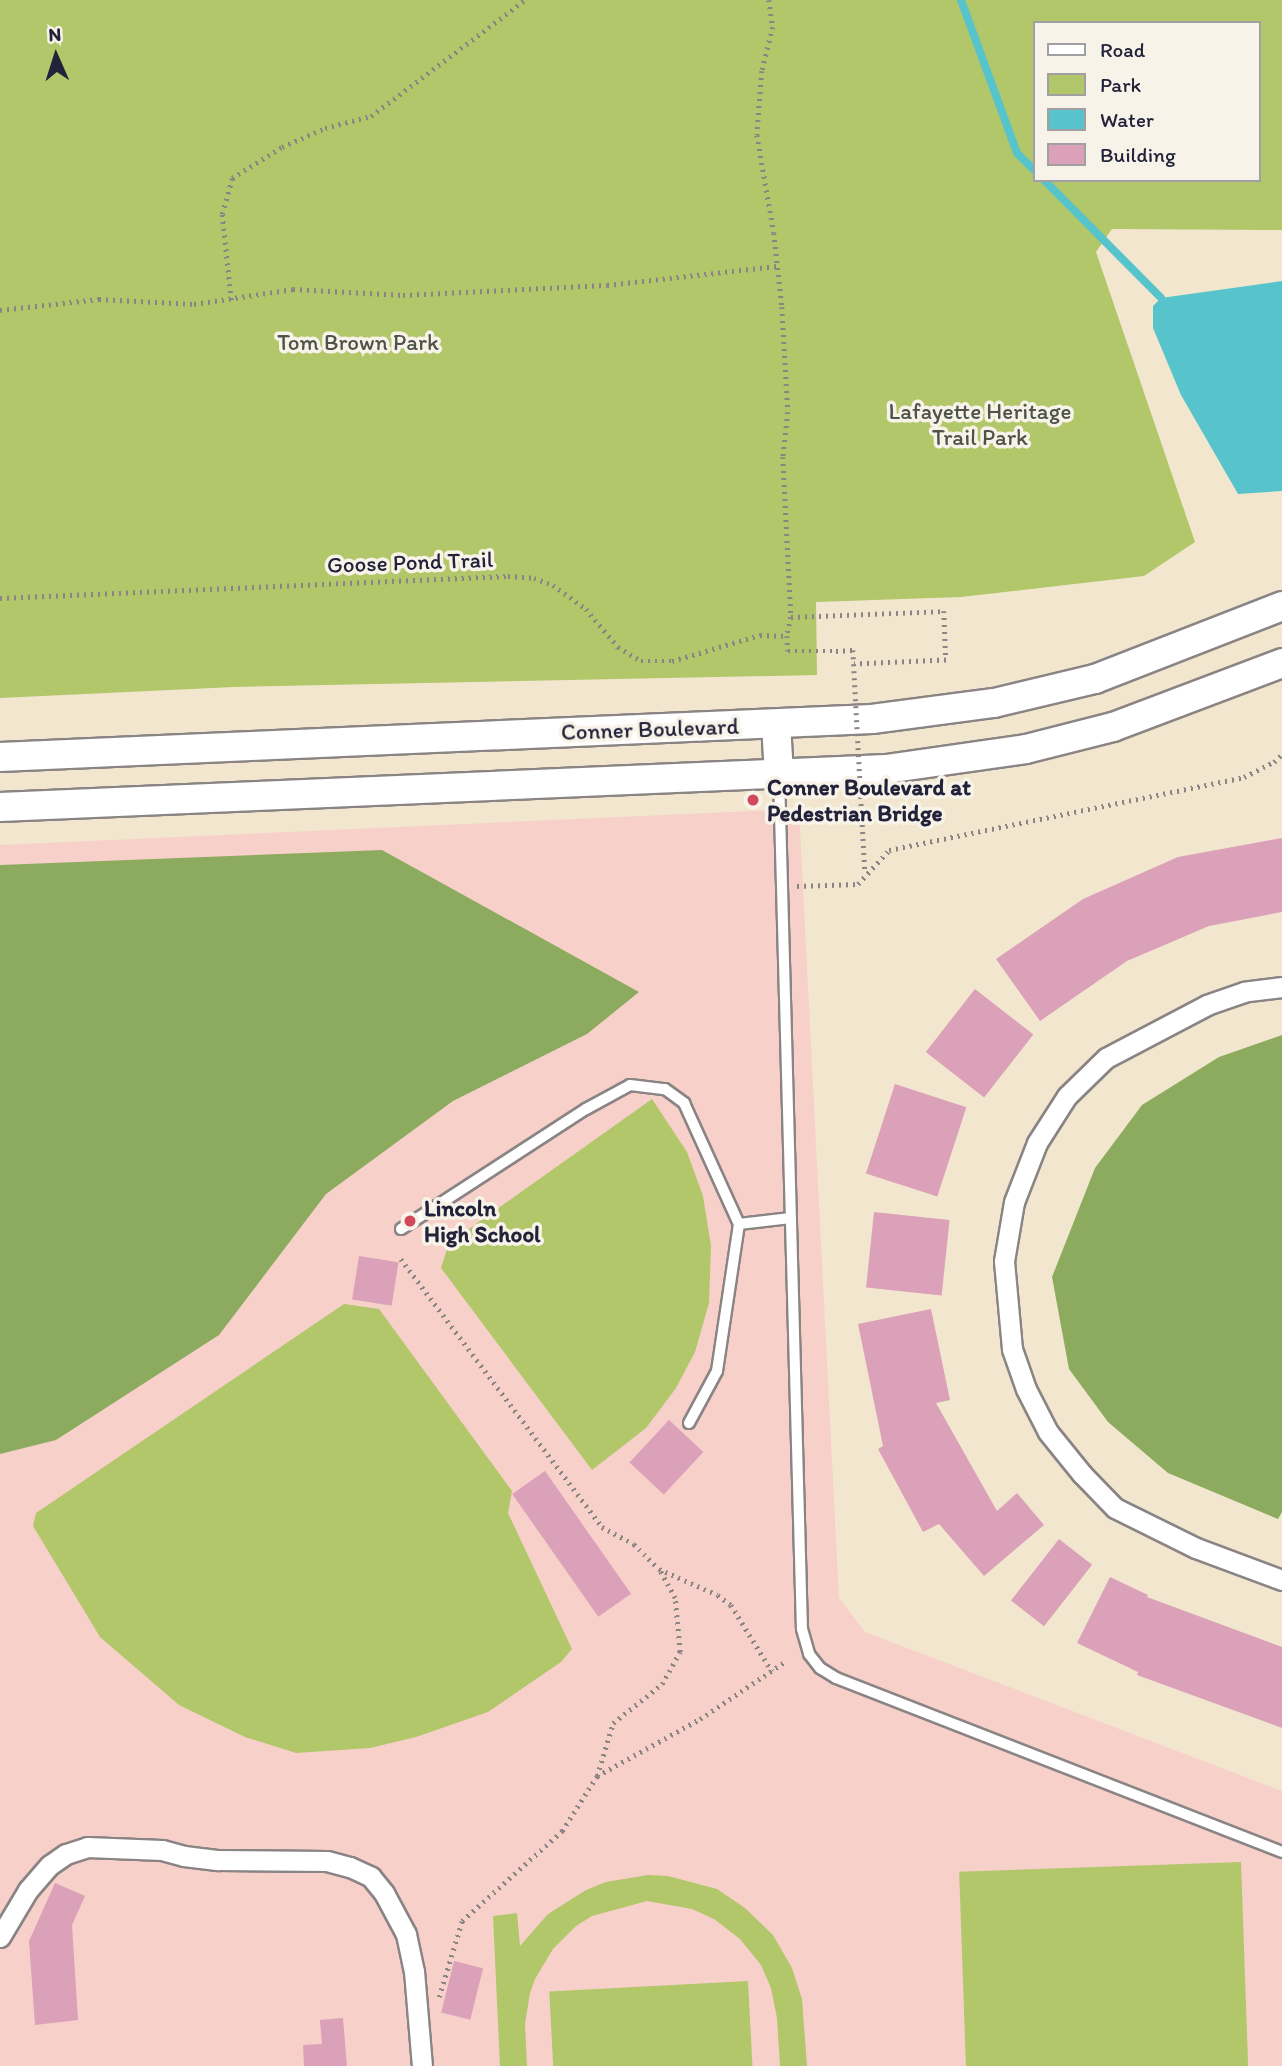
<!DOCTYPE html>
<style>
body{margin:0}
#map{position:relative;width:1282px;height:2066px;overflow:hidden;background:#f2e7ce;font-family:Itim,sans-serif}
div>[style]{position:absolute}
.built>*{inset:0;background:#f7d0ca}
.green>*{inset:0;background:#b2c66a;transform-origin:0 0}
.forest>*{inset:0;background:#8dab5e}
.water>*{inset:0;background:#57c4cb}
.stream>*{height:8px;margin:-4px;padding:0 4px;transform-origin:4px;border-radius:4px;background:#57c4cb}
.building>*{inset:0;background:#daa1b9;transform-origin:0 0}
.path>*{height:4.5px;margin-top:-2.25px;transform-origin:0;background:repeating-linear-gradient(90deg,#8a8484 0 2px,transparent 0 7px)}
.roads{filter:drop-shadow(2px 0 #8a8484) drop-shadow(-2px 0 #8a8484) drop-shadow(0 2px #8a8484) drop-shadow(0 -2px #8a8484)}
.service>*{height:10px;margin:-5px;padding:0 5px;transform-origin:5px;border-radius:5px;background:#fff}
.minor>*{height:19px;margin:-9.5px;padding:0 9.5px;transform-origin:9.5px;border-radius:9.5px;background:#fff}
.secondary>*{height:28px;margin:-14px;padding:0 14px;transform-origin:14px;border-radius:14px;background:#fff}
.path-bridge>*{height:4.5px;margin-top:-2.25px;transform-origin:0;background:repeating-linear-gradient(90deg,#8a8484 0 2px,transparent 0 7px)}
.dots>*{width:19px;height:19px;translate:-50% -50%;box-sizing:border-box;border:4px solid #f7f3e8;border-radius:50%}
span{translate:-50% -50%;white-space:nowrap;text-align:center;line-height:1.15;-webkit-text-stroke:7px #f7f3e8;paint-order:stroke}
.park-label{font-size:23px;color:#4d5349}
.street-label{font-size:23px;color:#22223b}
.poi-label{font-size:23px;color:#22223b;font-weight:700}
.left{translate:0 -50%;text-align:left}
.legend{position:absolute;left:1033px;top:21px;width:228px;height:161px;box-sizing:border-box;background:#f7f3e8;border:2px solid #a29fa3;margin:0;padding:9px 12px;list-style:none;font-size:21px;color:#22223b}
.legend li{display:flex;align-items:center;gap:14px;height:35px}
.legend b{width:35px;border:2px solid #a29fa3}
.north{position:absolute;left:21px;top:21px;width:70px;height:70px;-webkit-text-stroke:5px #f7f3e8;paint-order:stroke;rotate:357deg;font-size:19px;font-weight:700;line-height:28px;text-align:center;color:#22223b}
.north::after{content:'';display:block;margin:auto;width:24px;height:32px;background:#22223b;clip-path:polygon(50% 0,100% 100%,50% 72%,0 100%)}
</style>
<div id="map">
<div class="built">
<div style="clip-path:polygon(799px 809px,839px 1598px,865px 1632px,1282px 1791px,1282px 2066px,0 2066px,0 845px)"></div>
</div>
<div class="green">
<div style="clip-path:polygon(evenodd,0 0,1282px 0,1282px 230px,1112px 229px,1096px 252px,1195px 542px,1144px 576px,961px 597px,816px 602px,817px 675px,234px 687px,0 698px,0 0,1035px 23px,1259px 23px,1259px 180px,1035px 180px,1035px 23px)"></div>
<div style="clip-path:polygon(652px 1099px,687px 1152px,703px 1196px,711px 1246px,709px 1303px,695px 1352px,676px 1388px,646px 1428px,592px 1470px,441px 1268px,449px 1243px)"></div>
<div style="clip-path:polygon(344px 1304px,379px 1309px,512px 1491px,508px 1513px,572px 1649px,561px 1662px,488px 1712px,416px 1737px,370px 1748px,296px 1753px,245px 1737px,179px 1705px,100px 1637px,33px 1526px,36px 1513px)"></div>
<div style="left:1241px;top:1862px;width:204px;height:282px;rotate:88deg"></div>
<div style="clip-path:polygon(648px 1875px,668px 1876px,717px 1889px,745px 1908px,773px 1935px,792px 1968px,802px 1999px,807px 2066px,780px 2066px,777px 2018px,771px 1988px,761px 1965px,740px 1939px,714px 1919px,692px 1909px,647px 1901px,592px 1916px,576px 1926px,553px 1949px,535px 1979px,530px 1993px,525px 2024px,527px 2066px,500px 2066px,493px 1916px,517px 1913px,520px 1946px,548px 1914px,586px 1890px,606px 1882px)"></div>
<div style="left:748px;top:1981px;width:85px;height:199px;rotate:87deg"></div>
</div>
<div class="forest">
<div style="clip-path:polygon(382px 850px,639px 992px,587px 1034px,453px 1101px,326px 1194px,219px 1335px,56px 1440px,0 1454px,0 865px)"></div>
<div style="clip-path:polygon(1282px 1035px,1282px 1512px,1278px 1519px,1168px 1473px,1108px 1422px,1069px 1369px,1052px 1277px,1095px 1168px,1142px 1105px,1219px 1057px)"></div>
</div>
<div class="water">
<div style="clip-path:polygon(1282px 281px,1282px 491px,1238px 494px,1181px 395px,1153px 328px,1153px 306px,1161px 298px)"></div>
</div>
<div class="stream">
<div style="left:961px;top:0;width:163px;rotate:69.9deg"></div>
<div style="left:1017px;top:153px;width:25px;rotate:45deg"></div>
<div style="left:1044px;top:180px;width:166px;rotate:45.2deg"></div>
</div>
<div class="building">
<div style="clip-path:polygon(1282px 838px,1282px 912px,1209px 926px,1127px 961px,1040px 1021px,996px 959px,1083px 899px,1178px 857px)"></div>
<div style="left:975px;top:989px;width:74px;height:80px;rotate:38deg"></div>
<div style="left:895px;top:1084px;width:75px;height:94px;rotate:18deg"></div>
<div style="left:874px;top:1212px;width:76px;height:76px;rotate:6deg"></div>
<div style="left:359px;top:1256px;width:40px;height:44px;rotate:9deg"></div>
<div style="clip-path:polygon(931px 1309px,950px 1400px,936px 1403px,997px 1511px,1017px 1493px,1044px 1525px,984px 1576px,939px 1524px,923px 1532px,878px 1449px,883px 1446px,858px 1324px)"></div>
<div style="left:669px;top:1420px;width:47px;height:58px;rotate:43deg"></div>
<div style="left:545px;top:1471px;width:150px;height:40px;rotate:55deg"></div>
<div style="left:1059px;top:1539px;width:42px;height:78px;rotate:38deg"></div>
<div style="clip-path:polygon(1110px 1577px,1148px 1595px,1147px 1597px,1282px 1647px,1282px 1728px,1137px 1675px,1138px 1672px,1077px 1643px)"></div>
<div style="clip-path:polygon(55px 1883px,85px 1896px,72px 1925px,78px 2020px,35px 2025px,29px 1941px)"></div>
<div style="left:454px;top:1961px;width:30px;height:53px;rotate:14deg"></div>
<div style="clip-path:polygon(343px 2018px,347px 2066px,304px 2066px,303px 2045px,322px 2044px,320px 2020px)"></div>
</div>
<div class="path">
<div style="left:769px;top:0;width:27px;rotate:82deg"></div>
<div style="left:773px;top:27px;width:45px;rotate:104deg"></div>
<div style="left:762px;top:71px;width:64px;rotate:94.5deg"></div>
<div style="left:757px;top:135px;width:99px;rotate:80.2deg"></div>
<div style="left:774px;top:233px;width:74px;rotate:83.8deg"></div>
<div style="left:782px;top:307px;width:105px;rotate:86.7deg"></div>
<div style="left:788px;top:412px;width:45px;rotate:96.3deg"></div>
<div style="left:783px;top:457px;width:160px;rotate:87.1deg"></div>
<div style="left:791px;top:617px;width:19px;rotate:102deg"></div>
<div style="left:787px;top:636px;width:15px;rotate:86deg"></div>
<div style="left:788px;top:651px;width:48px"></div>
<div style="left:231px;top:300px;width:86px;rotate:-96deg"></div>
<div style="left:222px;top:214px;width:37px;rotate:-74deg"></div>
<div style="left:232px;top:178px;width:59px;rotate:-31.8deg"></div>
<div style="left:282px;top:147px;width:47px;rotate:-23.8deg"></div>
<div style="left:325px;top:128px;width:48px;rotate:-14.6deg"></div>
<div style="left:371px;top:116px;width:193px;rotate:-37deg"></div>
<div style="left:0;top:310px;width:100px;rotate:-6.3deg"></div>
<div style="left:99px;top:299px;width:95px;rotate:3deg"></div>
<div style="left:194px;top:304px;width:100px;rotate:-8.6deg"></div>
<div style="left:293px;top:289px;width:110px;rotate:3.1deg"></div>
<div style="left:403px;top:295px;width:204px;rotate:-2.8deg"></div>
<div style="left:607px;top:285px;width:171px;rotate:-6.4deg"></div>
<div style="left:0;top:598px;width:508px;rotate:-2.48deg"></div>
<div style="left:508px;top:576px;width:26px;rotate:4deg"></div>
<div style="left:534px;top:578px;width:20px;rotate:20deg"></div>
<div style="left:553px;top:585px;width:41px;rotate:36deg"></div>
<div style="left:586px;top:609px;width:50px;rotate:49.9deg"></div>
<div style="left:618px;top:647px;width:27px;rotate:31deg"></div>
<div style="left:641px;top:661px;width:31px"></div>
<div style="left:672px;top:661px;width:92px;rotate:-16.5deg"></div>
<div style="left:760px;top:635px;width:27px;rotate:2deg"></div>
<div style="left:791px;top:617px;width:153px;rotate:-2.2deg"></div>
<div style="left:944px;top:611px;width:49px;rotate:87.7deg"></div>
<div style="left:946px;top:660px;width:92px;rotate:177.5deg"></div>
<div style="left:797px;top:886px;width:61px;rotate:-1.9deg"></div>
<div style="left:858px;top:884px;width:46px;rotate:-47.6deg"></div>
<div style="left:889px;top:850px;width:362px;rotate:-11.6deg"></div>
<div style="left:1244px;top:777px;width:34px;rotate:-27deg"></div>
<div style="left:1274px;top:762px;width:11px;rotate:-45deg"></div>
<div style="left:401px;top:1259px;width:335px;rotate:53.1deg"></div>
<div style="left:602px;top:1527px;width:36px;rotate:28deg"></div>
<div style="left:634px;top:1544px;width:35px;rotate:45deg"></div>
<div style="left:659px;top:1569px;width:64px;rotate:23.8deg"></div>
<div style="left:718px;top:1595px;width:16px;rotate:38deg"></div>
<div style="left:731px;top:1605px;width:78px;rotate:58.2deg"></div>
<div style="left:597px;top:1776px;width:118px;rotate:-29deg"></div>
<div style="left:700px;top:1719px;width:104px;rotate:-34deg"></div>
<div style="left:439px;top:1997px;width:79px;rotate:-73.2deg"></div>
<div style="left:462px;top:1921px;width:135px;rotate:-42deg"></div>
<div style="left:562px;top:1831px;width:65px;rotate:-57.5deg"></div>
<div style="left:597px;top:1776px;width:55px;rotate:-73.2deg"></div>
<div style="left:613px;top:1723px;width:63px;rotate:-38.5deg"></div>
<div style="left:662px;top:1684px;width:37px;rotate:-61deg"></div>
<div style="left:680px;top:1652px;width:54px;rotate:-95.3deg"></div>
<div style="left:675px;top:1598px;width:33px;rotate:-119deg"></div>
</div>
<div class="roads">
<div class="service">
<div style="left:779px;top:775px;width:854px;rotate:88.46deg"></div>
<div style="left:802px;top:1629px;width:26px;rotate:74deg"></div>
<div style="left:809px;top:1654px;width:18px;rotate:52deg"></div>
<div style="left:820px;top:1668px;width:19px;rotate:32deg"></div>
<div style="left:836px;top:1678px;width:479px;rotate:21.3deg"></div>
<div style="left:401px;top:1229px;width:221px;rotate:-33deg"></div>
<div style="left:586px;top:1109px;width:50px;rotate:-28.6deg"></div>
<div style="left:630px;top:1085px;width:35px;rotate:7deg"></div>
<div style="left:665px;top:1089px;width:24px;rotate:36deg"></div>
<div style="left:684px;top:1103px;width:133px;rotate:65.6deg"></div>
<div style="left:739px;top:1224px;width:52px;rotate:-6.6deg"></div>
<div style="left:689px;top:1423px;width:59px;rotate:-61.7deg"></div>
<div style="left:717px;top:1371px;width:149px;rotate:-81.5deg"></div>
</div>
<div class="minor">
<div style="left:1282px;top:987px;width:38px;rotate:173deg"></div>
<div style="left:1244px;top:992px;width:39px;rotate:161deg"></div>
<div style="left:1207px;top:1005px;width:114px;rotate:152.3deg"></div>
<div style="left:1106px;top:1058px;width:54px;rotate:135.7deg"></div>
<div style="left:1067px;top:1096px;width:56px;rotate:122.6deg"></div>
<div style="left:1037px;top:1143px;width:63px;rotate:111.3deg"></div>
<div style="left:1014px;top:1202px;width:60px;rotate:99.6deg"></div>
<div style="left:1004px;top:1261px;width:88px;rotate:84.8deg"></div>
<div style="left:1012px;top:1349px;width:42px;rotate:70.7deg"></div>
<div style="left:1026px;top:1389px;width:48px;rotate:62.9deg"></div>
<div style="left:1048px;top:1432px;width:54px;rotate:51deg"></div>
<div style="left:1082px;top:1474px;width:47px;rotate:45.9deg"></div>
<div style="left:1115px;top:1508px;width:90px;rotate:26.3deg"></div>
<div style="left:1196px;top:1548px;width:92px;rotate:20.4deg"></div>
<div style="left:0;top:1937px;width:55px;rotate:-59.2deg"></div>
<div style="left:28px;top:1890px;width:33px;rotate:-49deg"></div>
<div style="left:50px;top:1865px;width:19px;rotate:-35deg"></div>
<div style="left:66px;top:1854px;width:22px;rotate:-18deg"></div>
<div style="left:87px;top:1847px;width:75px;rotate:2.3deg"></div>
<div style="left:162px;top:1850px;width:23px;rotate:15deg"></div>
<div style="left:184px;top:1856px;width:35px;rotate:7deg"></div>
<div style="left:219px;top:1860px;width:108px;rotate:0.5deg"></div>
<div style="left:327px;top:1861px;width:24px;rotate:15deg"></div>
<div style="left:350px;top:1867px;width:23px;rotate:25deg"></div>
<div style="left:371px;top:1877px;width:21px;rotate:51deg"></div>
<div style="left:384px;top:1893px;width:47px;rotate:61.8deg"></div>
<div style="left:406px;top:1934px;width:38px;rotate:78deg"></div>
<div style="left:414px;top:1971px;width:95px;rotate:85.2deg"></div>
</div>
<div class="secondary">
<div style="left:776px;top:724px;width:50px;rotate:86.6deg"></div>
<div style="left:0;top:757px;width:873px;rotate:-2.5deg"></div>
<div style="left:872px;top:719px;width:123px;rotate:-7.5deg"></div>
<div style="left:994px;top:703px;width:104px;rotate:-13.4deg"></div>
<div style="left:1095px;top:679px;width:201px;rotate:-21.3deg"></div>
<div style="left:0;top:807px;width:887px;rotate:-2.46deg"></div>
<div style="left:886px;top:769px;width:141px;rotate:-8.1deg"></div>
<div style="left:1026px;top:749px;width:90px;rotate:-14.2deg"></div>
<div style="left:1113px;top:727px;width:181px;rotate:-20.7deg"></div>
</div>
</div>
<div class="path-bridge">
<div style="left:836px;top:651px;width:17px;rotate:-3deg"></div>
<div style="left:853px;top:650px;width:224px;rotate:86.9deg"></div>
</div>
<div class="dots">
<div style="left:753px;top:800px;background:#d1495b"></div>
<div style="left:410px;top:1221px;background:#d1495b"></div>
</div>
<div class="park-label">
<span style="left:358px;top:342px">Tom Brown Park</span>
<span style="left:980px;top:424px">Lafayette Heritage<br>Trail Park</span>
</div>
<div class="street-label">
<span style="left:410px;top:562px;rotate:-2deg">Goose Pond Trail</span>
<span style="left:650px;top:729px;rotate:-2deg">Conner Boulevard</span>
</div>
<div class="poi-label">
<span class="left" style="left:767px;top:800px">Conner Boulevard at<br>Pedestrian Bridge</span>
<span class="left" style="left:424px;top:1221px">Lincoln<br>High School</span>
</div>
<ul class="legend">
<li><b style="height:9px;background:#fff"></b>Road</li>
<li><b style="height:19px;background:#b2c66a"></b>Park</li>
<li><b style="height:19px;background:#57c4cb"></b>Water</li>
<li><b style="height:19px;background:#daa1b9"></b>Building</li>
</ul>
<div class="north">N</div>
</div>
